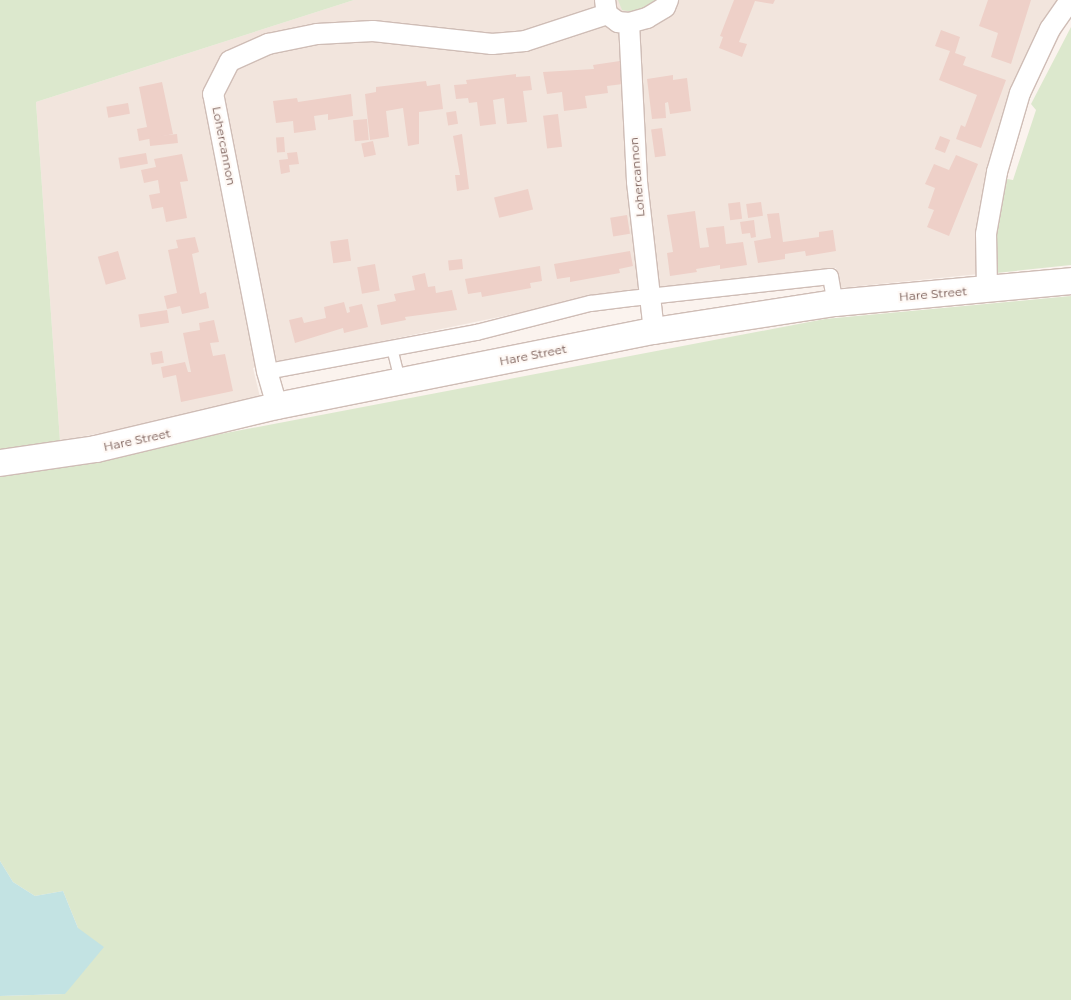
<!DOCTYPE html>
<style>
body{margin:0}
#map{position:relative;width:1071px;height:1000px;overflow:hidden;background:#fbf3ee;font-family:Montserrat,sans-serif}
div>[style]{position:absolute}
.residential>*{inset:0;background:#f2e5dd}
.green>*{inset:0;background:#dce8cd}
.water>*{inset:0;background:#c3e3e3}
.building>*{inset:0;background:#eed0c8;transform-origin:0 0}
.roads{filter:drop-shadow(1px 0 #cfbdb6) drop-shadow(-1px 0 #cfbdb6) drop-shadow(0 1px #cfbdb6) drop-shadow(0 -1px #cfbdb6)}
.service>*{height:10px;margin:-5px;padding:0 5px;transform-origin:5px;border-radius:5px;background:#fff}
.pedestrian>*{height:15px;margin:-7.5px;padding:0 7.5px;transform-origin:7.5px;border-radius:7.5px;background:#fff}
.minor>*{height:20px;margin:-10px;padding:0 10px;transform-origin:10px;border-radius:10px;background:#fff}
.tertiary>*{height:26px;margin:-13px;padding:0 13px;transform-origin:13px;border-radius:13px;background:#fff}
span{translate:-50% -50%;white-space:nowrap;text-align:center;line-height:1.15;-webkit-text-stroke:4px #fef8f4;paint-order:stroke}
.street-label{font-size:12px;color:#755852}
</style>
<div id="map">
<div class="residential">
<div style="clip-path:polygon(354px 0,1071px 0,1071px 15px,1021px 109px,979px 274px,840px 288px,836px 268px,624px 291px,253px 368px,261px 401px,60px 441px,36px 102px)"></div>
</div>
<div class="green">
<div style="clip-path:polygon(0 0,354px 0,36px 102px,60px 441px,0 452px)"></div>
<div style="clip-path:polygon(618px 0,656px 0,649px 8px,633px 12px,622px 10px)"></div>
<div style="clip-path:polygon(1071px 27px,1071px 265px,996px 273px,992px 256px,1007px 179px,1013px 180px,1036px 110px,1031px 104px)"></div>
<div style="clip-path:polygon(1071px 296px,1071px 1000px,0 1000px,0 996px,65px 994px,78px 928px,63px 891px,35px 896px,13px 882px,0 861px,0 476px,825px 319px)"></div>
</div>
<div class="water">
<div style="clip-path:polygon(0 861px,13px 882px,35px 896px,63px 891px,78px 928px,104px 947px,65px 994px,0 996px)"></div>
</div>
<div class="building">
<div style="clip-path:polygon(734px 0,775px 0,773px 4px,755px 1px,739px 42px,747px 44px,742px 57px,719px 48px,723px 37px,720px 36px)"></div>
<div style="clip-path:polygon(988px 0,1031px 0,1011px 64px,991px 57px,998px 33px,979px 26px)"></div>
<div style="clip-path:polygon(941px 30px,960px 37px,955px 53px,966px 57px,963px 65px,1006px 80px,981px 148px,956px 139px,961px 125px,965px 127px,977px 95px,939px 80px,950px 51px,935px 46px)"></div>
<div style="clip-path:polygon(620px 61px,623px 84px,607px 86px,608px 93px,585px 96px,587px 108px,564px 111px,562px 92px,547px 94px,543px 72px,594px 69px,593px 65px)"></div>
<div style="clip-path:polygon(516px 74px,516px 77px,530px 76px,532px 90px,523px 91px,527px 122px,507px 124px,504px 98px,493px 100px,496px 124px,480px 126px,477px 102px,469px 103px,468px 98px,456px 99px,454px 85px,467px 84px,466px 80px)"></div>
<div style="clip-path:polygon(673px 75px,673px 80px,687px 78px,691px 111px,670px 114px,668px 102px,665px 103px,666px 118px,652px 119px,647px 79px)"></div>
<div style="clip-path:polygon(426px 81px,427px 86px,440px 84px,443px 109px,419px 112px,419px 144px,408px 146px,403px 108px,386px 111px,389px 137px,370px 140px,365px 94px,376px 92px,376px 87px)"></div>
<div style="clip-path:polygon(162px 82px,173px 134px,139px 141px,137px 129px,147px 127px,139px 87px)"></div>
<div style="clip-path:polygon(351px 94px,353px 116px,328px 120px,328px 114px,314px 116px,316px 130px,294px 133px,293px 121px,276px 123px,273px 101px,297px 98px,298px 102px)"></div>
<div style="left:128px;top:103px;width:11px;height:22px;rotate:80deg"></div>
<div style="left:456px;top:111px;width:13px;height:10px;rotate:81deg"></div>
<div style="left:558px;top:114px;width:33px;height:15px;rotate:83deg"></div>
<div style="left:367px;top:119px;width:21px;height:14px;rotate:85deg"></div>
<div style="left:662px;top:128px;width:28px;height:11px;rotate:82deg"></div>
<div style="left:177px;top:134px;width:9px;height:28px;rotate:84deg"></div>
<div style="clip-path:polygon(462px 134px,469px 189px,457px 191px,455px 175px,460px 175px,453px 136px)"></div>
<div style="left:940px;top:136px;width:11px;height:14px;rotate:22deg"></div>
<div style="left:284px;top:137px;width:15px;height:8px;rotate:86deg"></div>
<div style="left:373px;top:141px;width:14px;height:12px;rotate:78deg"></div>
<div style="clip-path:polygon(297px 152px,299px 164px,289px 165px,290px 172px,281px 174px,279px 160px,288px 159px,287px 153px)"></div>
<div style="left:146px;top:153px;width:11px;height:28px;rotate:80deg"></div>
<div style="clip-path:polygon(182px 154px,188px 181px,180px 182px,187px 218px,166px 222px,163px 207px,152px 209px,149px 195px,160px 193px,158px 180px,144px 183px,141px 170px,156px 167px,154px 159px)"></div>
<div style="clip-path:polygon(956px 155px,978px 164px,949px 236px,927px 227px,934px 210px,928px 208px,935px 188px,925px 184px,934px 164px,949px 170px)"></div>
<div style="left:528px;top:189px;width:21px;height:35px;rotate:76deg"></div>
<div style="left:740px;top:202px;width:17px;height:12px;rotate:83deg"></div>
<div style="left:761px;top:202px;width:14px;height:15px;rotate:82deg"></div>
<div style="clip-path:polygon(695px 211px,700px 248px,709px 247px,706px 228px,724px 226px,726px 244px,743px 242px,747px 265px,720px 269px,720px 265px,696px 269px,697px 272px,670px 276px,667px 253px,673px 252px,667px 215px)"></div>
<div style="clip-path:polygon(779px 213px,783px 242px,819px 237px,819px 232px,833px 230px,836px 251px,806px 256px,805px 251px,785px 254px,785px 259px,758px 263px,754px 241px,771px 238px,767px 214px)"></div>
<div style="left:627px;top:215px;width:19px;height:17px;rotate:81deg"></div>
<div style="clip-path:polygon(754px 220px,756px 237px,751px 238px,750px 233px,742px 234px,740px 222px)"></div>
<div style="clip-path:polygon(195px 237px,199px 252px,192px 254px,200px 294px,206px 292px,209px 308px,182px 314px,180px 306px,167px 309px,164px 296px,177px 293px,168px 250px,178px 248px,176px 240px)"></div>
<div style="left:348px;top:239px;width:22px;height:18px;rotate:82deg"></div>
<div style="left:118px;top:251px;width:29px;height:21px;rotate:74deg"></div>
<div style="clip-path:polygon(630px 251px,633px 266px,619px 269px,620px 273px,570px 282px,570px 277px,557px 279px,554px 264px)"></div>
<div style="left:462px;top:259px;width:10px;height:14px;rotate:84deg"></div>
<div style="left:375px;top:264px;width:27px;height:18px;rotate:80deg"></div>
<div style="clip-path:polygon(540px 266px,542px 281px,530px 283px,531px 288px,482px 297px,481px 292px,468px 294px,465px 279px)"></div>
<div style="clip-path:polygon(425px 273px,428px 287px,435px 286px,436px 293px,452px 290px,457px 310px,405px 317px,406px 320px,381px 325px,377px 305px,396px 301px,394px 294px,415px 290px,412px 276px)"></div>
<div style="clip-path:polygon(344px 302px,347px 313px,350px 312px,349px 307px,362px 304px,368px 327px,344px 333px,343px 328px,295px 343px,289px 320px,302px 317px,304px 323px,326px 318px,324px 307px)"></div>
<div style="left:167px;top:310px;width:13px;height:29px;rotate:81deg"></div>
<div style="clip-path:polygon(214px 320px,219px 342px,210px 343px,213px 356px,225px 354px,233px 391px,181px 402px,176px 375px,163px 378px,161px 367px,185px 362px,188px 372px,191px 372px,183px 333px,200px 330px,199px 323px)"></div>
<div style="left:162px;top:351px;width:12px;height:12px;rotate:81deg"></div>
</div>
<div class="roads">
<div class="service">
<div style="left:392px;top:348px;width:34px;rotate:76deg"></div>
</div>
<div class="pedestrian">
<div style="left:267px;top:371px;width:213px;rotate:-10.6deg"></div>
<div style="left:476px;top:332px;width:118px;rotate:-14.3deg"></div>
<div style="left:590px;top:303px;width:40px;rotate:-7.1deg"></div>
<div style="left:630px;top:298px;width:201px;rotate:-6.3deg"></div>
<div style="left:830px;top:276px;width:27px;rotate:80deg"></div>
</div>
<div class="minor">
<div style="left:605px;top:0;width:14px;rotate:82deg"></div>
<div style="left:607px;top:14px;width:14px;rotate:36deg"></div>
<div style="left:618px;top:22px;width:11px;rotate:5deg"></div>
<div style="left:629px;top:23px;width:19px;rotate:-16deg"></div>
<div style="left:647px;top:18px;width:21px;rotate:-31deg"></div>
<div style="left:665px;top:7px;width:8px;rotate:-67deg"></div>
<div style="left:629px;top:23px;width:159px;rotate:87.1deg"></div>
<div style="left:637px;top:182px;width:150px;rotate:83.5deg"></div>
<div style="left:987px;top:289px;width:55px;rotate:-91deg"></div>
<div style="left:986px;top:234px;width:63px;rotate:-79.9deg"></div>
<div style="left:997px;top:172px;width:82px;rotate:-73.8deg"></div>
<div style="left:1020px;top:93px;width:71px;rotate:-64.9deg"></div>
<div style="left:1050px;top:29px;width:35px;rotate:-55deg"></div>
<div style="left:277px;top:406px;width:36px;rotate:-106deg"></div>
<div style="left:267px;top:371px;width:282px;rotate:-101deg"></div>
<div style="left:213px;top:94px;width:37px;rotate:-63deg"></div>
<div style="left:230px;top:61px;width:42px;rotate:-24.1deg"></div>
<div style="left:268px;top:44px;width:50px;rotate:-11.5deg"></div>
<div style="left:317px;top:34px;width:56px;rotate:-3.1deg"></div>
<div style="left:373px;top:31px;width:120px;rotate:6.2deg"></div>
<div style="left:492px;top:44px;width:33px;rotate:-5deg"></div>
<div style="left:525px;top:41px;width:86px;rotate:-18.2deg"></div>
</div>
<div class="tertiary">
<div style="left:0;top:463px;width:97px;rotate:-8.3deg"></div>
<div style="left:96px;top:449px;width:186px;rotate:-13.4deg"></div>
<div style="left:277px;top:406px;width:384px;rotate:-11.3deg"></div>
<div style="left:654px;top:331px;width:183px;rotate:-8.8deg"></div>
<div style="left:835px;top:303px;width:237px;rotate:-5.3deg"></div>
</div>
</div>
<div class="street-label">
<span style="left:224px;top:146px;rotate:79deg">Lohercannon</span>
<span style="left:637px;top:177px;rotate:-95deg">Lohercannon</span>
<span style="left:933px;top:294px;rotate:-5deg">Hare Street</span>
<span style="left:533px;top:355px;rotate:-11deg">Hare Street</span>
<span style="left:137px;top:440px;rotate:-12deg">Hare Street</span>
</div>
</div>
